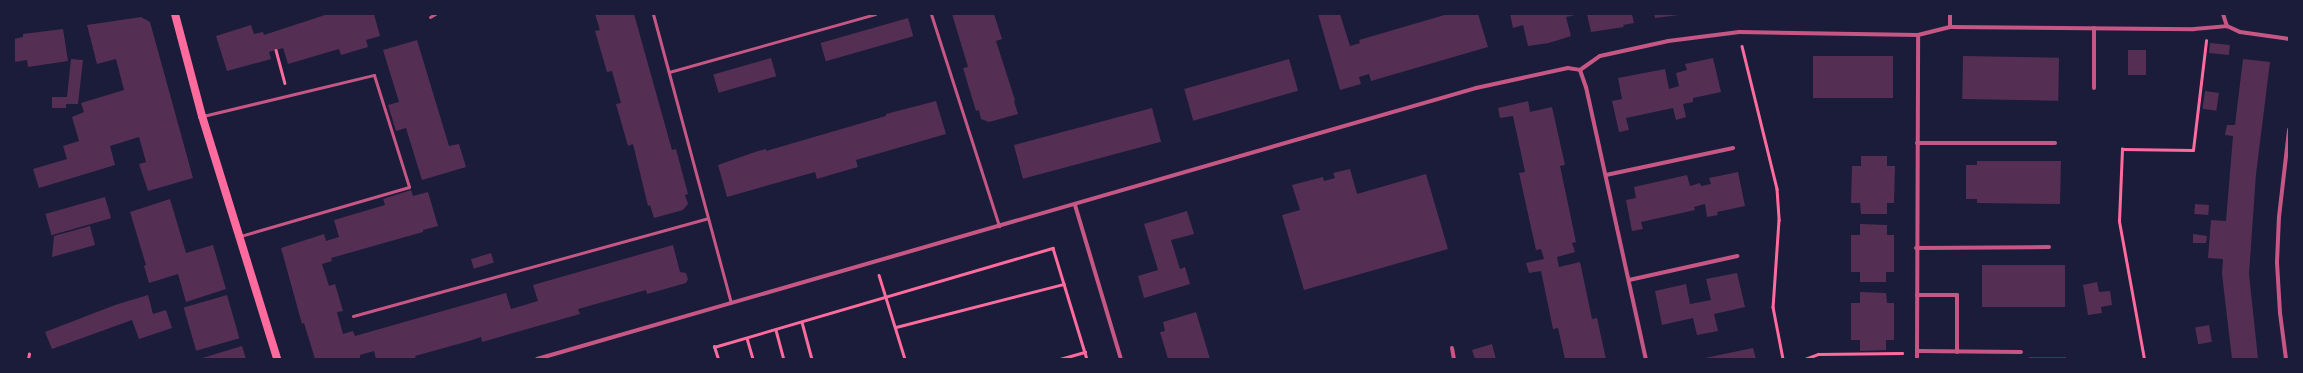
<!DOCTYPE html>
<style>
body{margin:0}
#map{position:relative;width:2303px;height:373px;overflow:hidden;background:#1b1b3a;font-family:"Archivo Narrow",sans-serif}
div>[style]{position:absolute}
.building>*{inset:0;background:#542f53;transform-origin:0 0}
.path>*{height:2.5px;margin:-1.25px;padding:0 1.25px;transform-origin:1.25px;border-radius:1.25px;background:#ff6b9d}
.service>*{height:3px;margin:-1.5px;padding:0 1.5px;transform-origin:1.5px;border-radius:1.5px;background:#c65784}
.minor>*{height:4px;margin:-2px;padding:0 2px;transform-origin:2px;border-radius:2px;background:#c65784}
.secondary>*{height:8px;margin:-4px;padding:0 4px;transform-origin:4px;border-radius:4px;background:#ff6b9d}
span{translate:-50% -50%;white-space:nowrap;text-align:center;line-height:1.15;-webkit-text-stroke:3px #1b1b3a;paint-order:stroke}
.frame{position:absolute;inset:0;border:15px solid #1b1b3a;pointer-events:none}
</style>
<div id="map">
<div class="building">
<div style="clip-path:polygon(328px 14px,374px 14px,380px 36px,366px 40px,368px 47px,341px 55px,339px 49px,288px 64px,283px 48px,269px 52px,271px 59px,227px 71px,216px 36px,251px 25px,254px 34px,263px 32px,264px 35px)"></div>
<div style="clip-path:polygon(595px 14px,634px 14px,672px 150px,676px 149px,688px 194px,685px 195px,688px 204px,683px 210px,654px 218px,650px 205px,648px 206px,633px 144px,628px 146px,616px 104px,621px 103px,612px 71px,607px 72px,595px 31px,600px 30px)"></div>
<div style="clip-path:polygon(952px 14px,994px 14px,1002px 39px,996px 41px,1015px 100px,1014px 101px,1018px 114px,989px 122px,981px 119px,979px 110px,976px 111px,963px 68px,968px 67px)"></div>
<div style="clip-path:polygon(1318px 14px,1340px 14px,1350px 46px,1360px 43px,1359px 40px,1448px 14px,1478px 14px,1488px 47px,1371px 81px,1369px 74px,1359px 77px,1361px 84px,1340px 90px)"></div>
<div style="clip-path:polygon(1510px 14px,1575px 14px,1575px 15px,1566px 17px,1571px 36px,1549px 43px,1528px 46px,1523px 25px,1513px 28px)"></div>
<div style="clip-path:polygon(1587px 14px,1632px 14px,1634px 23px,1623px 25px,1624px 27px,1591px 32px)"></div>
<div style="clip-path:polygon(1654px 14px,1679px 14px,1679px 15px,1655px 18px)"></div>
<div style="clip-path:polygon(141px 17px,150px 22px,193px 178px,148px 191px,139px 164px,146px 162px,139px 137px,110px 146px,115px 165px,39px 188px,33px 169px,67px 159px,63px 146px,79px 141px,72px 117px,84px 112px,81px 103px,124px 90px,116px 59px,97px 64px,87px 25px)"></div>
<div style="left:908px;top:18px;width:19px;height:91px;rotate:74deg"></div>
<div style="clip-path:polygon(63px 29px,68px 61px,28px 67px,27px 60px,14px 62px,14px 39px,23px 37px,23px 34px)"></div>
<div style="clip-path:polygon(417px 40px,449px 146px,459px 144px,466px 167px,422px 180px,406px 128px,396px 131px,388px 105px,399px 102px,383px 50px)"></div>
<div style="left:2210px;top:43px;width:20px;height:10px;rotate:6deg"></div>
<div style="left:2128px;top:50px;width:18px;height:25px"></div>
<div style="left:1813px;top:56px;width:80px;height:42px"></div>
<div style="left:1963px;top:56px;width:96px;height:43px;rotate:1deg"></div>
<div style="left:771px;top:58px;width:19px;height:60px;rotate:74deg"></div>
<div style="clip-path:polygon(1713px 58px,1721px 92px,1693px 98px,1693px 102px,1683px 104px,1686px 117px,1676px 120px,1673px 108px,1626px 118px,1629px 130px,1619px 132px,1612px 101px,1622px 99px,1618px 78px,1665px 69px,1669px 89px,1679px 86px,1676px 73px,1687px 70px,1685px 64px)"></div>
<div style="clip-path:polygon(71px 59px,83px 60px,78px 104px,66px 104px,66px 108px,52px 108px,52px 97px,67px 97px)"></div>
<div style="left:1289px;top:59px;width:33px;height:109px;rotate:74deg"></div>
<div style="clip-path:polygon(2243px 59px,2270px 62px,2256px 174px,2249px 274px,2258px 359px,2232px 359px,2222px 274px,2223px 259px,2208px 258px,2211px 220px,2226px 221px,2233px 136px,2225px 135px,2227px 125px,2235px 125px)"></div>
<div style="left:2205px;top:91px;width:14px;height:18px;rotate:8deg"></div>
<div style="clip-path:polygon(936px 101px,946px 134px,856px 160px,858px 167px,837px 173px,817px 179px,815px 172px,727px 197px,718px 165px,755px 152px,766px 149px,766px 151px,886px 116px,886px 114px)"></div>
<div style="clip-path:polygon(1528px 101px,1530px 112px,1552px 107px,1565px 165px,1560px 166px,1576px 242px,1572px 243px,1575px 252px,1557px 257px,1559px 267px,1580px 262px,1592px 319px,1597px 318px,1606px 359px,1565px 359px,1558px 328px,1553px 329px,1541px 271px,1529px 273px,1526px 263px,1544px 259px,1541px 249px,1536px 250px,1519px 173px,1525px 172px,1513px 116px,1500px 118px,1498px 108px)"></div>
<div style="left:1152px;top:108px;width:35px;height:143px;rotate:75deg"></div>
<div style="clip-path:polygon(1861px 156px,1887px 156px,1887px 166px,1895px 166px,1894px 203px,1887px 203px,1887px 214px,1861px 214px,1860px 203px,1851px 203px,1852px 166px,1861px 166px)"></div>
<div style="clip-path:polygon(1977px 161px,2061px 161px,2060px 204px,1977px 203px,1977px 199px,1966px 199px,1966px 165px,1977px 165px)"></div>
<div style="clip-path:polygon(1350px 169px,1357px 194px,1426px 174px,1448px 249px,1304px 290px,1282px 215px,1300px 210px,1292px 185px,1323px 177px,1324px 181px,1335px 178px,1333px 173px)"></div>
<div style="clip-path:polygon(1738px 172px,1745px 206px,1717px 212px,1718px 215px,1707px 217px,1705px 204px,1694px 207px,1695px 210px,1641px 222px,1643px 229px,1632px 231px,1626px 200px,1636px 198px,1634px 187px,1687px 175px,1690px 186px,1700px 183px,1701px 186px,1711px 184px,1709px 178px)"></div>
<div style="clip-path:polygon(411px 190px,413px 196px,428px 192px,438px 226px,423px 230px,423px 232px,331px 258px,332px 261px,322px 264px,329px 286px,335px 284px,343px 311px,337px 312px,343px 334px,353px 331px,355px 336px,506px 293px,511px 309px,538px 301px,533px 285px,673px 245px,680px 272px,686px 273px,688px 279px,686px 283px,647px 294px,646px 290px,578px 309px,580px 314px,482px 342px,481px 337px,469px 341px,415px 356px,416px 359px,376px 359px,374px 351px,360px 355px,360px 359px,315px 359px,304px 323px,302px 324px,281px 248px,324px 234px,326px 241px,339px 237px,334px 220px,385px 205px,383px 199px)"></div>
<div style="left:105px;top:197px;width:22px;height:62px;rotate:74deg"></div>
<div style="clip-path:polygon(170px 199px,186px 253px,213px 245px,226px 289px,186px 302px,178px 274px,149px 283px,144px 266px,146px 265px,130px 212px)"></div>
<div style="left:2195px;top:204px;width:14px;height:10px;rotate:4deg"></div>
<div style="clip-path:polygon(1187px 211px,1194px 234px,1171px 240px,1180px 269px,1185px 267px,1190px 284px,1144px 298px,1138px 276px,1158px 270px,1144px 224px)"></div>
<div style="clip-path:polygon(1860px 224px,1887px 225px,1887px 235px,1894px 235px,1894px 272px,1886px 272px,1886px 282px,1860px 282px,1860px 272px,1851px 272px,1851px 235px,1860px 235px)"></div>
<div style="clip-path:polygon(90px 226px,95px 245px,52px 257px,54px 236px)"></div>
<div style="clip-path:polygon(2193px 234px,2207px 236px,2206px 243px,2193px 243px)"></div>
<div style="left:491px;top:253px;width:10px;height:21px;rotate:73deg"></div>
<div style="left:1982px;top:265px;width:83px;height:42px"></div>
<div style="clip-path:polygon(1737px 273px,1745px 307px,1714px 314px,1718px 331px,1697px 335px,1693px 318px,1662px 325px,1655px 291px,1686px 284px,1690px 304px,1711px 300px,1706px 279px)"></div>
<div style="clip-path:polygon(2097px 282px,2099px 292px,2110px 291px,2112px 305px,2101px 307px,2102px 313px,2088px 315px,2083px 285px)"></div>
<div style="clip-path:polygon(1860px 292px,1886px 293px,1887px 303px,1894px 303px,1894px 340px,1886px 340px,1886px 350px,1860px 351px,1860px 340px,1851px 340px,1851px 303px,1860px 303px)"></div>
<div style="clip-path:polygon(148px 295px,153px 314px,166px 310px,172px 328px,139px 339px,132px 320px,52px 349px,45px 332px,115px 305px)"></div>
<div style="left:227px;top:295px;width:45px;height:45px;rotate:74deg"></div>
<div style="clip-path:polygon(1196px 312px,1210px 359px,1168px 359px,1160px 332px,1165px 331px,1163px 322px)"></div>
<div style="left:2209px;top:325px;width:17px;height:14px;rotate:80deg"></div>
<div style="clip-path:polygon(1492px 344px,1496px 359px,1475px 359px,1472px 350px)"></div>
<div style="clip-path:polygon(242px 346px,246px 359px,199px 359px)"></div>
<div style="clip-path:polygon(1753px 348px,1756px 359px,1705px 359px,1705px 358px)"></div>
<div style="left:2029px;top:357px;width:37px;height:2px"></div>
</div>
<div class="path">
<div style="left:1742px;top:46px;width:147px;rotate:76.2deg"></div>
<div style="left:1777px;top:189px;width:31px;rotate:86deg"></div>
<div style="left:1779px;top:220px;width:87px;rotate:93.9deg"></div>
<div style="left:1773px;top:307px;width:53px;rotate:79.1deg"></div>
<div style="left:276px;top:50px;width:34px;rotate:75deg"></div>
<div style="left:879px;top:275px;width:88px;rotate:72.8deg"></div>
<div style="left:802px;top:322px;width:38px;rotate:75deg"></div>
<div style="left:896px;top:327px;width:173px;rotate:-14.4deg"></div>
<div style="left:776px;top:330px;width:30px;rotate:75deg"></div>
<div style="left:747px;top:338px;width:22px;rotate:74deg"></div>
<div style="left:28px;top:359px;width:5px;rotate:-79deg"></div>
<div style="left:718px;top:359px;width:13px;rotate:-108deg"></div>
<div style="left:714px;top:347px;width:353px;rotate:-16.3deg"></div>
<div style="left:1053px;top:248px;width:116px;rotate:73deg"></div>
<div style="left:1060px;top:359px;width:26px;rotate:-16deg"></div>
<div style="left:1805px;top:359px;width:14px;rotate:-21deg"></div>
<div style="left:1818px;top:354px;width:84px;rotate:-0.7deg"></div>
<div style="left:2144px;top:359px;width:140px;rotate:-100.3deg"></div>
<div style="left:2119px;top:221px;width:72px;rotate:-87.6deg"></div>
<div style="left:2122px;top:149px;width:71px;rotate:0.8deg"></div>
<div style="left:2193px;top:150px;width:110px;rotate:-83.2deg"></div>
</div>
<div class="service">
<div style="left:653px;top:14px;width:299px;rotate:74.9deg"></div>
<div style="left:931px;top:14px;width:223px;rotate:72.2deg"></div>
<div style="left:430px;top:17px;width:6px;rotate:-31deg"></div>
<div style="left:669px;top:72px;width:214px;rotate:-15.7deg"></div>
<div style="left:203px;top:116px;width:176px;rotate:-13.5deg"></div>
<div style="left:374px;top:75px;width:117px;rotate:72.6deg"></div>
<div style="left:409px;top:187px;width:176px;rotate:163.8deg"></div>
<div style="left:353px;top:316px;width:368px;rotate:-15.4deg"></div>
</div>
<div class="minor">
<div style="left:1950px;top:14px;width:13px;rotate:90deg"></div>
<div style="left:2223px;top:14px;width:13px;rotate:72deg"></div>
<div style="left:2227px;top:26px;width:14px;rotate:25deg"></div>
<div style="left:2240px;top:32px;width:49px;rotate:8.1deg"></div>
<div style="left:1580px;top:70px;width:18px;rotate:71deg"></div>
<div style="left:1586px;top:87px;width:279px;rotate:77.6deg"></div>
<div style="left:2094px;top:88px;width:60px;rotate:-90deg"></div>
<div style="left:1917px;top:143px;width:138px"></div>
<div style="left:1606px;top:175px;width:130px;rotate:-12deg"></div>
<div style="left:1075px;top:205px;width:161px;rotate:73.4deg"></div>
<div style="left:1916px;top:248px;width:133px;rotate:-0.4deg"></div>
<div style="left:1629px;top:280px;width:111px;rotate:-12.5deg"></div>
<div style="left:1917px;top:295px;width:40px"></div>
<div style="left:1957px;top:295px;width:57px;rotate:90deg"></div>
<div style="left:1452px;top:348px;width:11px;rotate:80deg"></div>
<div style="left:1917px;top:351px;width:104px;rotate:0.6deg"></div>
<div style="left:537px;top:359px;width:977px;rotate:-16.1deg"></div>
<div style="left:1476px;top:88px;width:94px;rotate:-12.3deg"></div>
<div style="left:1568px;top:68px;width:12px;rotate:9deg"></div>
<div style="left:1580px;top:70px;width:24px;rotate:-35deg"></div>
<div style="left:1600px;top:56px;width:70px;rotate:-12.4deg"></div>
<div style="left:1668px;top:41px;width:72px;rotate:-7.2deg"></div>
<div style="left:1739px;top:32px;width:179px;rotate:1deg"></div>
<div style="left:1918px;top:35px;width:33px;rotate:-14deg"></div>
<div style="left:1950px;top:27px;width:244px;rotate:0.5deg"></div>
<div style="left:2194px;top:29px;width:33px;rotate:-5deg"></div>
<div style="left:1917px;top:359px;width:324px;rotate:-89.8deg"></div>
<div style="left:2286px;top:359px;width:46px;rotate:-97.4deg"></div>
<div style="left:2280px;top:313px;width:51px;rotate:-93.4deg"></div>
<div style="left:2277px;top:262px;width:45px;rotate:-87.5deg"></div>
<div style="left:2279px;top:217px;width:88px;rotate:-83.4deg"></div>
</div>
<div class="secondary">
<div style="left:175px;top:14px;width:106px;rotate:75.2deg"></div>
<div style="left:202px;top:116px;width:254px;rotate:72.8deg"></div>
</div>
<div class="frame"></div>
</div>
